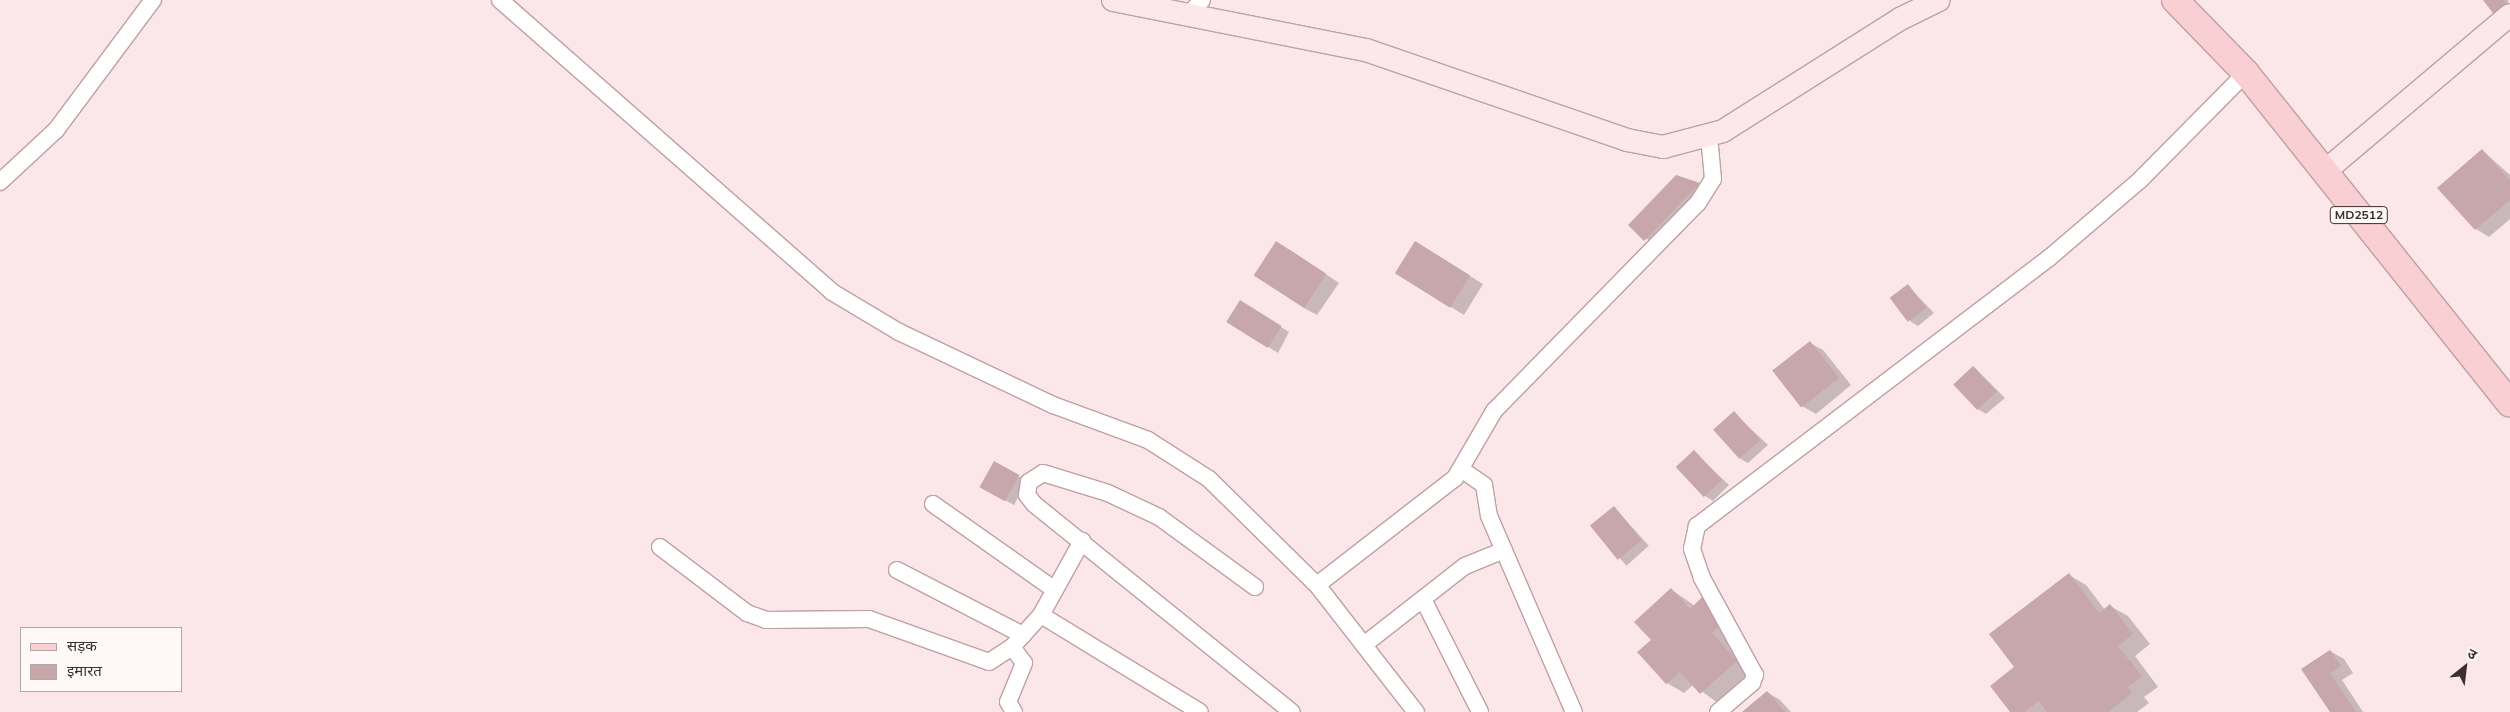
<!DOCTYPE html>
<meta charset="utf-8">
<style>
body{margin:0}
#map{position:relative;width:2510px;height:712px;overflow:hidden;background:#fbe7e9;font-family:Mulish,"Noto Sans Devanagari",sans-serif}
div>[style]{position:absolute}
.shadow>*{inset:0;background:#0003;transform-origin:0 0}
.building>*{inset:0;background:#c7a7aa;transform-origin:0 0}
.roads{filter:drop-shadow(1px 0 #bfa0a3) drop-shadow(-1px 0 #bfa0a3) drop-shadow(0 1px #bfa0a3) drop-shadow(0 -1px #bfa0a3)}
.street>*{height:16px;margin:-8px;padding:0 8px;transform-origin:8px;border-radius:8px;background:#fff}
.secondary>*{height:22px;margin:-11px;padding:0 11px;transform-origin:11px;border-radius:11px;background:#fce7ea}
.primary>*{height:26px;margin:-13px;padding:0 13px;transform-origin:13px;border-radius:13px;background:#facfd4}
span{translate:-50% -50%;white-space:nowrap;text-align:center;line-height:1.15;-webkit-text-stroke:4px #fff8f8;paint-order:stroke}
.shield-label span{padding:1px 4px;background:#fff8f8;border:1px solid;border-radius:4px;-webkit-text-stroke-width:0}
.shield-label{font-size:12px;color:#3c2f30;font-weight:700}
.legend{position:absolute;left:20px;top:627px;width:162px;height:65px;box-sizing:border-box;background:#fff8f8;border:1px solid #b1a8a8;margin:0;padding:6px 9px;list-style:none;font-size:15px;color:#3c2f30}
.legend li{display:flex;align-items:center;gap:10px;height:25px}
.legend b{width:25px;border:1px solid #b1a8a8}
.north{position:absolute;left:2440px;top:642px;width:50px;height:50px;-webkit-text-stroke:4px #fff8f8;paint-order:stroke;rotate:29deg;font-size:14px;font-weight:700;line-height:20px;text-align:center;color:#3c2f30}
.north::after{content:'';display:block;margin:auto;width:18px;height:22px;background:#3c2f30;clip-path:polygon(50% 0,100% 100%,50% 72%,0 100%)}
</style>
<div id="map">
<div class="shadow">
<div style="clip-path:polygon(2484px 0,2508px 0,2510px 18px)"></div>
<div style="clip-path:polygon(2482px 150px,2510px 175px,2510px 219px,2489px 237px,2476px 229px,2439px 188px)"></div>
<div style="clip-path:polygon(1676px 176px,1712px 191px,1658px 248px,1630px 225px)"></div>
<div style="clip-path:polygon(1290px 250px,1339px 283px,1317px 315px,1304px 308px)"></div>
<div style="clip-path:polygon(1428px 250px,1483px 284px,1464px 315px,1396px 273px)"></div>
<div style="clip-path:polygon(1908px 286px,1934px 313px,1918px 326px,1910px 321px)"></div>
<div style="clip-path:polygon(1249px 307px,1289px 332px,1278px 353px,1228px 322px)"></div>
<div style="clip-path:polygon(1810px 343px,1823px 350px,1851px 385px,1816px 414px,1802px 406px)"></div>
<div style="clip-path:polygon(1974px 367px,2005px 398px,1986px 414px,1978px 409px)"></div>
<div style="clip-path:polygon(1734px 413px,1768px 445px,1748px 463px,1739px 458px)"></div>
<div style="clip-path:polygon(1694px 452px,1729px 485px,1713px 501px,1705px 496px)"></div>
<div style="clip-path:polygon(995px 463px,1027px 481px,1014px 505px,990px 492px)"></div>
<div style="left:1614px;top:507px;width:52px;height:30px;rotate:48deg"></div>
<div style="clip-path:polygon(2069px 575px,2086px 585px,2105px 610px,2110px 606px,2128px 616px,2150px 644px,2135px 656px,2158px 687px,2144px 697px,2149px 703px,2137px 712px,2012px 712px,2016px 667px)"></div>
<div style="clip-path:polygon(1672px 590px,1695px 606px,1720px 609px,1741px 632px,1728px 643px,1753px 671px,1718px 703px,1693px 685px,1684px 693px,1667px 683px,1652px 640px)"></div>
<div style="clip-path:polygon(2330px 651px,2344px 659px,2353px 673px,2342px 680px,2363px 712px,2331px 712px,2303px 669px)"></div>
<div style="clip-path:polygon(1767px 692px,1780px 700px,1791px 712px,1744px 712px)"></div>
</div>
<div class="building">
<div style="clip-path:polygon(2483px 0,2504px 0,2509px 7px,2496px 17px)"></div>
<div style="clip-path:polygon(2482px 149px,2510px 181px,2510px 200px,2475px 230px,2437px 188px)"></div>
<div style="clip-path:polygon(1676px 175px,1700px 183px,1644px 241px,1628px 225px)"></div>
<div style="left:1276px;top:241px;width:60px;height:41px;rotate:33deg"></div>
<div style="left:1415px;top:241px;width:65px;height:38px;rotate:32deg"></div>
<div style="left:1908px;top:284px;width:30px;height:23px;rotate:53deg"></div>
<div style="left:1240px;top:300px;width:49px;height:26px;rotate:32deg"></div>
<div style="left:1810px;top:341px;width:47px;height:48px;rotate:52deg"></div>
<div style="left:1973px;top:366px;width:35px;height:27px;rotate:47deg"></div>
<div style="left:1734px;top:411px;width:39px;height:28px;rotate:48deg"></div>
<div style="left:1694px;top:450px;width:41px;height:25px;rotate:47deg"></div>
<div style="left:994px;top:461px;width:29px;height:30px;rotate:29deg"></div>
<div style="left:1614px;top:506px;width:44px;height:31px;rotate:51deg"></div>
<div style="clip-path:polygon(2069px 573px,2099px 613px,2110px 604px,2133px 634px,2118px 646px,2142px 676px,2128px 687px,2132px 693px,2108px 712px,2047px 712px,2039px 701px,2024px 712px,2010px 712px,1990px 686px,2014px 667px,1989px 634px)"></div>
<div style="clip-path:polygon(1671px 588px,1690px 609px,1702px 597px,1724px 621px,1712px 633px,1737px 661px,1700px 694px,1680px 672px,1666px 684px,1637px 652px,1651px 640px,1634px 622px)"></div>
<div style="clip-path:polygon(2330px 650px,2341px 666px,2330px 673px,2356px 712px,2330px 712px,2301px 669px)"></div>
<div style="clip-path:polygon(1767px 691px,1785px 712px,1742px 712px)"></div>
</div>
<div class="roads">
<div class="street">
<div style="left:500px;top:0;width:442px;rotate:41.3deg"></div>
<div style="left:832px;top:292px;width:78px;rotate:30.8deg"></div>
<div style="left:899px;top:332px;width:170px;rotate:25.4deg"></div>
<div style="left:1053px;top:405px;width:101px;rotate:20.2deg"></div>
<div style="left:1148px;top:440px;width:72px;rotate:32.6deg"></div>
<div style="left:1209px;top:479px;width:151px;rotate:44.5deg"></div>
<div style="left:1317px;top:585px;width:161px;rotate:52.1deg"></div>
<div style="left:1189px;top:14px;width:19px;rotate:-47deg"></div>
<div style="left:0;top:182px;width:76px;rotate:-42.9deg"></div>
<div style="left:56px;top:130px;width:162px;rotate:-53.3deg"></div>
<div style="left:1461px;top:469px;width:28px;rotate:35deg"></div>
<div style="left:1484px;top:485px;width:31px;rotate:81deg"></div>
<div style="left:1489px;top:516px;width:214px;rotate:66.6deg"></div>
<div style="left:933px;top:504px;width:149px;rotate:35.2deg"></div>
<div style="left:660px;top:547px;width:109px;rotate:37.2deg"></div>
<div style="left:747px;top:613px;width:20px;rotate:20deg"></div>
<div style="left:766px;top:620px;width:103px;rotate:-0.6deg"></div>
<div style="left:869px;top:619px;width:127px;rotate:19.7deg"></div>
<div style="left:989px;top:662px;width:27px;rotate:-33deg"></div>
<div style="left:1012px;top:647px;width:43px;rotate:-47.8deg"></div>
<div style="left:1041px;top:615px;width:85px;rotate:-61deg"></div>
<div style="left:897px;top:570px;width:142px;rotate:27.3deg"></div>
<div style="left:1317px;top:585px;width:175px;rotate:-37.8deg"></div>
<div style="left:1455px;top:478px;width:78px;rotate:-59.8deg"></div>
<div style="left:1494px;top:411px;width:291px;rotate:-45.6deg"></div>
<div style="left:1698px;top:203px;width:28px;rotate:-58deg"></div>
<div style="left:1713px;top:179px;width:43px;rotate:-95.3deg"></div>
<div style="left:1255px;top:587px;width:119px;rotate:-143.9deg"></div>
<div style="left:1159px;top:517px;width:56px;rotate:-154.8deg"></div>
<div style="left:1108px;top:493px;width:68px;rotate:-162.9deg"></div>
<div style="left:1043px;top:473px;width:17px;rotate:147deg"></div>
<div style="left:1029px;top:482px;width:13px;rotate:99deg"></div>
<div style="left:1027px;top:495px;width:11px;rotate:52deg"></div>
<div style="left:1034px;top:504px;width:331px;rotate:38.9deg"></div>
<div style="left:1424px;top:601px;width:124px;rotate:63.2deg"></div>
<div style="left:1041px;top:615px;width:186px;rotate:31.4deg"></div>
<div style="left:1365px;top:644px;width:127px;rotate:-38deg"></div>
<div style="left:1465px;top:566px;width:42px;rotate:-22.3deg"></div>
<div style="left:1012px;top:647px;width:20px;rotate:53deg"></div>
<div style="left:1024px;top:663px;width:42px;rotate:112.3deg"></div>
<div style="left:1008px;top:702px;width:12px;rotate:59deg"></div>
<div style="left:1718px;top:712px;width:45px;rotate:-40.5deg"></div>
<div style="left:1752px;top:683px;width:9px;rotate:-69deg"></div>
<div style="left:1755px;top:675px;width:111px;rotate:-118.7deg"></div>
<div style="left:1702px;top:578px;width:31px;rotate:-109deg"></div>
<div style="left:1692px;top:549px;width:24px;rotate:-78deg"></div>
<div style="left:1697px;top:526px;width:442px;rotate:-37.3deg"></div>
<div style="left:2049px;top:258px;width:120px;rotate:-40.6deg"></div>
<div style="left:2140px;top:180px;width:151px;rotate:-45.3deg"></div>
</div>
<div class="secondary">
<div style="left:1113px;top:0;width:258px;rotate:11.2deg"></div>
<div style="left:1366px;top:50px;width:276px;rotate:19deg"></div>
<div style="left:1627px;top:140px;width:37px;rotate:11deg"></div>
<div style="left:1663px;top:147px;width:62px;rotate:-14.9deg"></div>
<div style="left:1723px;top:131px;width:209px;rotate:-32.3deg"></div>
<div style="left:1900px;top:19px;width:43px;rotate:-26deg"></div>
<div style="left:2324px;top:172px;width:243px;rotate:-40.2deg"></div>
</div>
<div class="primary">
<div style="left:2175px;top:0;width:102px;rotate:45.8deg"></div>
<div style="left:2246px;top:73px;width:423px;rotate:51.4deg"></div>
</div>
</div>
<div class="shield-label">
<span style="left:2359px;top:215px">MD2512</span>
</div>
<ul class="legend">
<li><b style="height:6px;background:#facfd4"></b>सड़क</li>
<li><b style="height:14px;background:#c7a7aa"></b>इमारत</li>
</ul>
<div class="north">उ</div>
</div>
